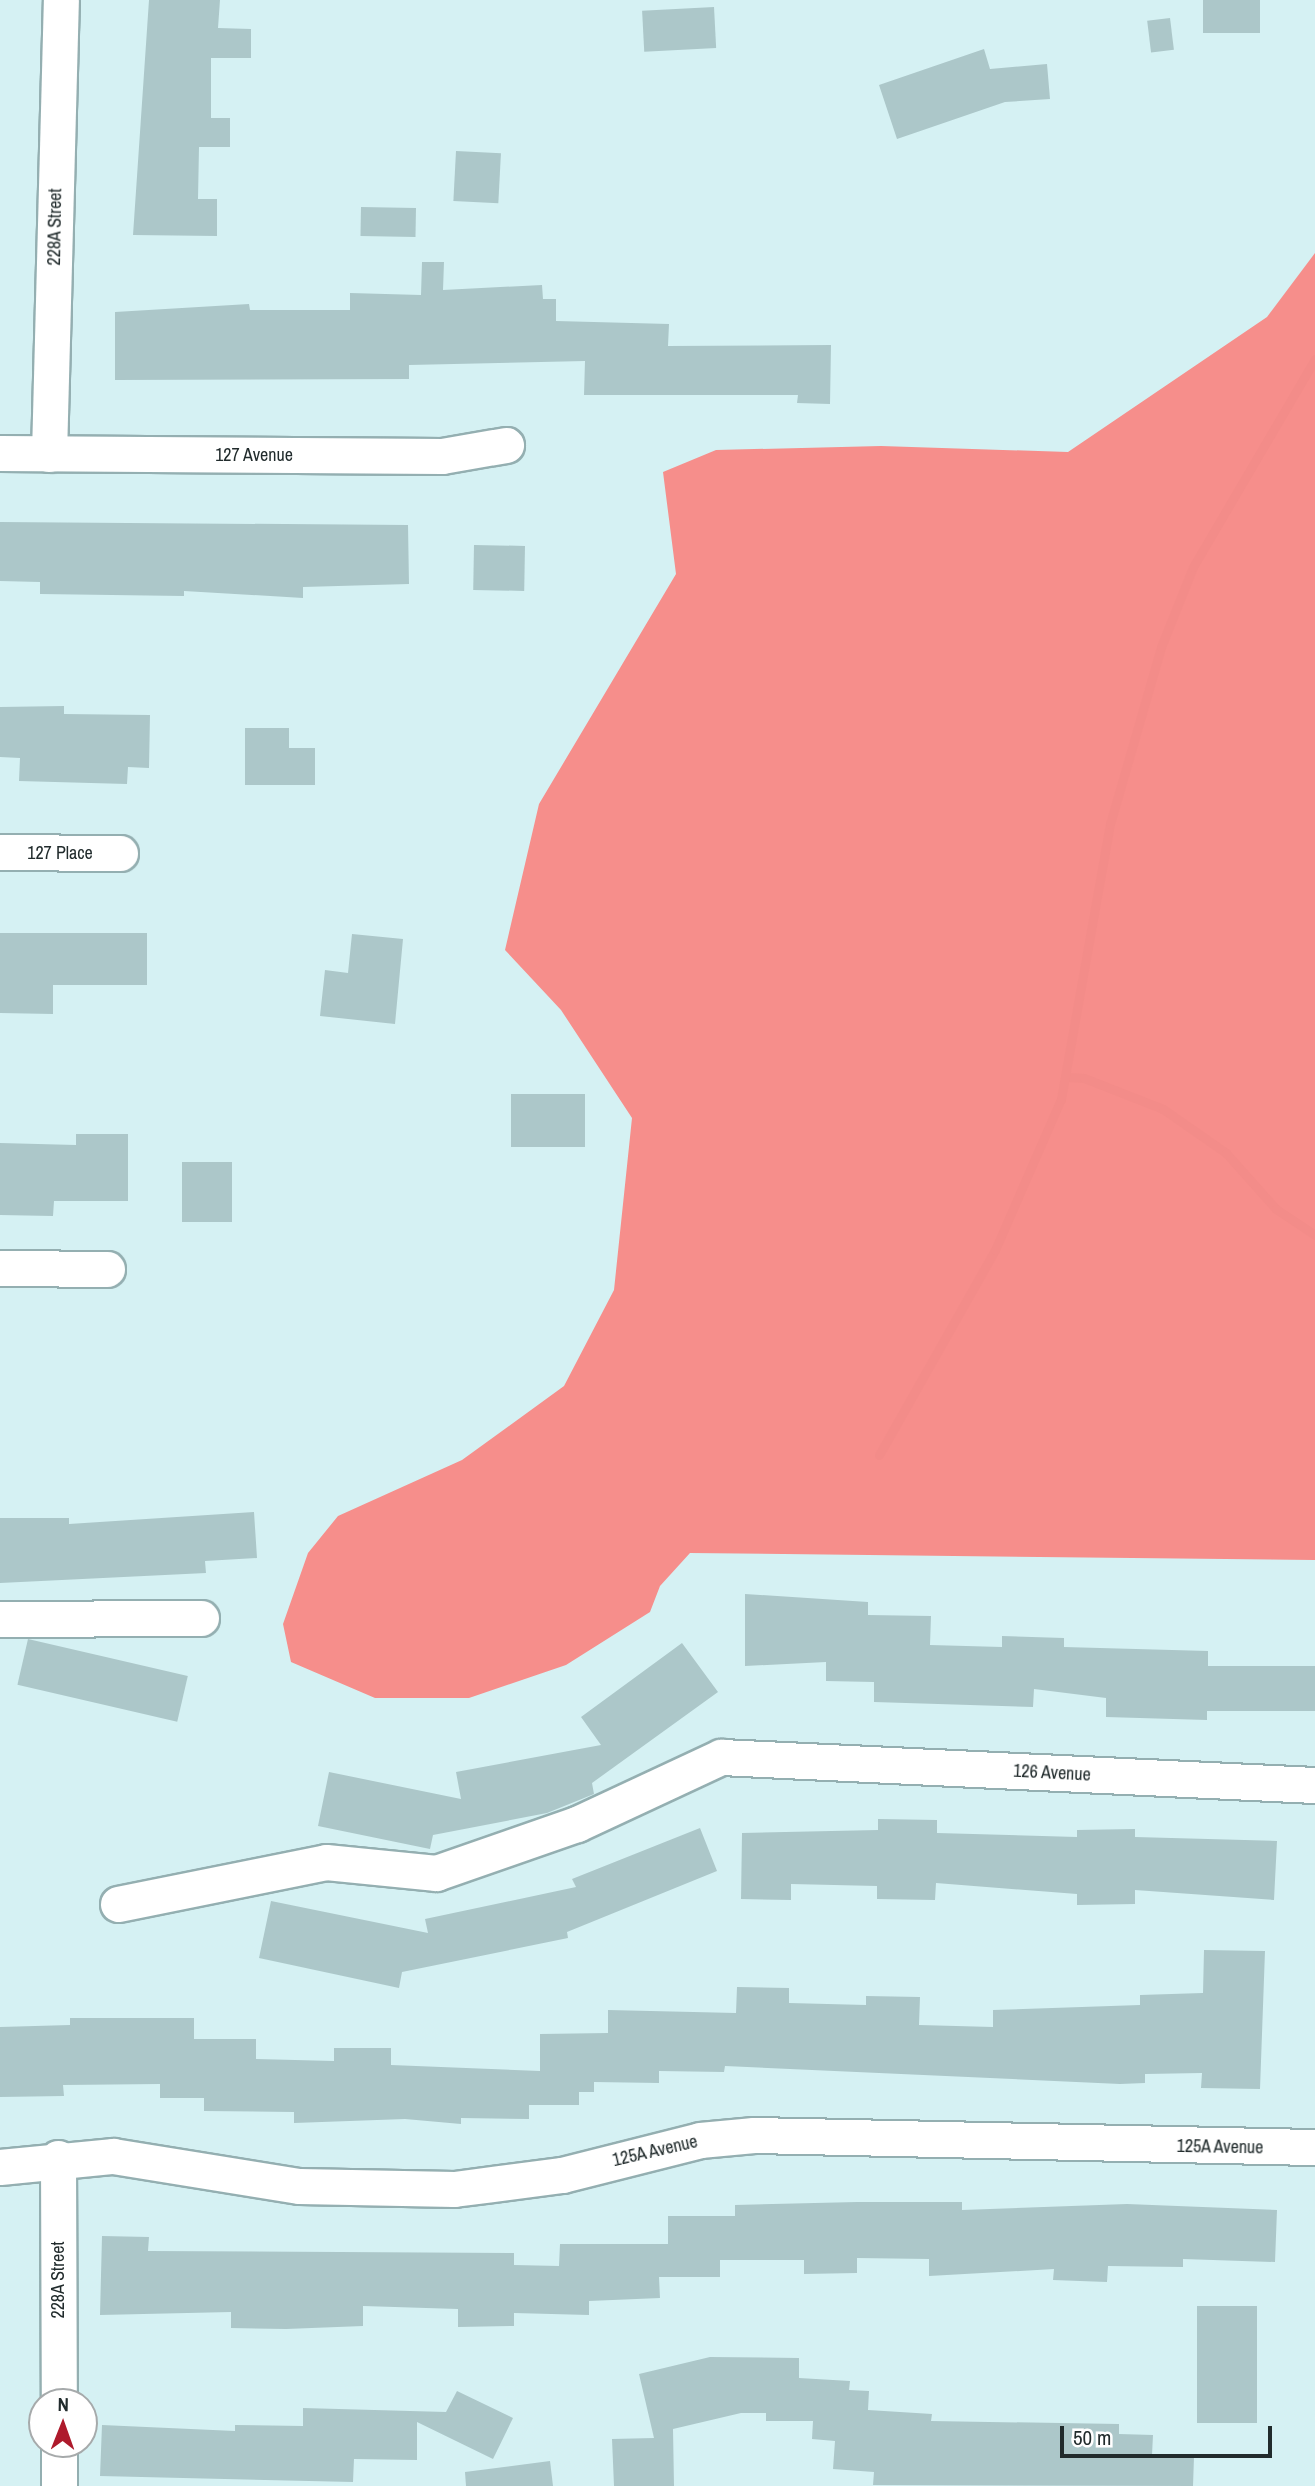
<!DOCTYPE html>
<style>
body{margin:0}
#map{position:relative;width:1315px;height:2486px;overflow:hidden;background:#d5f1f3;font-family:"Archivo Narrow",sans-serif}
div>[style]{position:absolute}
.forest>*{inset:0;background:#f68e8b}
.stream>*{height:9px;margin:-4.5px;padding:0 4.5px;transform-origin:4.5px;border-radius:4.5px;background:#f38c89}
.building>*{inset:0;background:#acc7c9;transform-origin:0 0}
.roads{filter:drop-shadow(2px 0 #94afb1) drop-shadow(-2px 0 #94afb1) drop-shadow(0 2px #94afb1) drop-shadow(0 -2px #94afb1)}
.minor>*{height:35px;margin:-17.5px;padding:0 17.5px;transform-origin:17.5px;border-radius:17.5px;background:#fff}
span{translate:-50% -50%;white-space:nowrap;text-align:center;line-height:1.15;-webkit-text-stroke:7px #fff;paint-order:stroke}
.street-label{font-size:18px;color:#212b2c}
.north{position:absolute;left:28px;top:2388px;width:70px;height:70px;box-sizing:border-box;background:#fff;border:2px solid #a6aaab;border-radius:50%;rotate:1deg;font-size:19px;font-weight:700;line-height:28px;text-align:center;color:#212b2c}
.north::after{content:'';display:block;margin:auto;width:24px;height:32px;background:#ae1a2c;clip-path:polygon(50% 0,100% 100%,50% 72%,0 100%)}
.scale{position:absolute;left:1060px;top:2426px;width:212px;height:32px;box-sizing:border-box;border:4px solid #212b2c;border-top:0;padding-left:9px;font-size:21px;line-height:24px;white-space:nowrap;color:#212b2c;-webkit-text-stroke:5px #fff;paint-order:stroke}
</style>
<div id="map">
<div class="forest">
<div style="clip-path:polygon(1315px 253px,1315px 1560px,690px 1553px,660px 1586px,650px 1612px,566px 1665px,469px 1698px,375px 1698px,291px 1662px,283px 1624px,308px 1553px,338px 1516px,462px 1460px,564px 1386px,614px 1290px,632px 1118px,561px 1010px,505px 950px,539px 804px,676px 574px,663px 472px,716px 450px,881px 446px,1068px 452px,1267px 317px)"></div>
</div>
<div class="stream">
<div style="left:1067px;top:1077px;width:17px;rotate:3deg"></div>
<div style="left:1084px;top:1078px;width:85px;rotate:21.4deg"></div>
<div style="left:1163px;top:1109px;width:77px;rotate:34.9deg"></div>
<div style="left:1226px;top:1153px;width:75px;rotate:48.2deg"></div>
<div style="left:1276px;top:1209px;width:47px;rotate:33.7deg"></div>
<div style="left:879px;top:1455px;width:236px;rotate:-60.5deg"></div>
<div style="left:995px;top:1250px;width:165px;rotate:-66.4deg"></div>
<div style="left:1061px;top:1099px;width:279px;rotate:-79.9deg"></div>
<div style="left:1110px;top:824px;width:184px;rotate:-73.9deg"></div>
<div style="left:1161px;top:647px;width:86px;rotate:-68.2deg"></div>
<div style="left:1193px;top:567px;width:241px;rotate:-59.6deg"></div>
</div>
<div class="building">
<div style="clip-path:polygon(149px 0,220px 0,218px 28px,251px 29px,251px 58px,211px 58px,211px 118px,230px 118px,230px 147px,199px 147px,198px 199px,217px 199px,217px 236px,133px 235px)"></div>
<div style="left:1203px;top:0;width:57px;height:33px"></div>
<div style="left:714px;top:7px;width:41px;height:72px;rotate:87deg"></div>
<div style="left:1170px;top:18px;width:32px;height:23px;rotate:83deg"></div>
<div style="clip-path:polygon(984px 49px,990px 69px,1047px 64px,1050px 99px,1005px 102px,897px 139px,879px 85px)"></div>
<div style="left:456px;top:151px;width:45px;height:50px;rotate:3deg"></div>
<div style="left:361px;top:207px;width:55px;height:29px;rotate:1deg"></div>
<div style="clip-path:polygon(422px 262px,444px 262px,443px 290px,542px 285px,543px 299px,556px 299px,556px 321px,669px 324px,668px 346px,831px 345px,830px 404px,797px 403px,798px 395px,584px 395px,585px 361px,409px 365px,409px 379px,115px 380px,115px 312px,249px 304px,250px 310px,350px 310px,350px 293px,421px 295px)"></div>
<div style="clip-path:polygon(0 522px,408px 525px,409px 584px,303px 587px,303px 598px,184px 591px,184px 596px,40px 594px,40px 582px,0 581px)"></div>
<div style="left:474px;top:545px;width:51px;height:45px;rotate:1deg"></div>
<div style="clip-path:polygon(64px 706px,64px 714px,150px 715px,149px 768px,128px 767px,127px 784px,19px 781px,20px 758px,0 757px,0 707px)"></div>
<div style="clip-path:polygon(245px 728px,289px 728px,289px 748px,315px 748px,315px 785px,245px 785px)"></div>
<div style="clip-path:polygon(0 933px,147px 933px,147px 985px,53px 985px,53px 1014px,0 1013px)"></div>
<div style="clip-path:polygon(352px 934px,403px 939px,395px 1024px,320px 1016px,325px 970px,348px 973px)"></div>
<div style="left:511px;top:1094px;width:74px;height:53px"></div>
<div style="clip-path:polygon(76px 1134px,128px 1134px,128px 1201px,54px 1201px,53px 1216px,0 1215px,0 1143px,76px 1145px)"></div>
<div style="left:182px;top:1162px;width:50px;height:60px"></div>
<div style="clip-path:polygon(254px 1512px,257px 1558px,205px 1561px,206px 1573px,0 1583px,0 1518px,69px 1518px,69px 1524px)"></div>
<div style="clip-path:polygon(745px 1594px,868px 1602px,868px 1615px,931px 1616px,930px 1645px,1002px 1647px,1002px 1636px,1064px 1638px,1064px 1647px,1208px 1651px,1208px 1666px,1315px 1666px,1315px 1711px,1207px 1711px,1207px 1720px,1106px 1717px,1106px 1698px,1034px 1689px,1033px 1707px,874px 1702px,874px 1682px,826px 1681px,826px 1662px,745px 1666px)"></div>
<div style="left:28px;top:1639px;width:164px;height:47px;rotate:13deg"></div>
<div style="clip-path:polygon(682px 1643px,718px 1692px,592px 1783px,594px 1794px,547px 1813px,433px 1835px,430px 1849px,318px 1826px,329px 1772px,461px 1799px,456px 1772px,601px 1745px,581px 1717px)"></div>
<div style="clip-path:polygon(878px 1819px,937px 1820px,937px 1833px,1077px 1837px,1077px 1830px,1135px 1829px,1135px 1837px,1277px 1841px,1274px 1900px,1135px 1890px,1135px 1904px,1077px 1905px,1077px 1894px,936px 1883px,935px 1900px,877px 1899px,877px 1886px,791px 1884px,791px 1900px,741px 1899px,742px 1833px,878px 1830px)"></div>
<div style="clip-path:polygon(700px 1828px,717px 1871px,567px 1932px,568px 1938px,402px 1972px,399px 1988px,259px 1958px,271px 1901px,428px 1933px,425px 1919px,576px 1887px,572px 1879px)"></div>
<div style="clip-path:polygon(1204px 1950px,1265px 1951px,1260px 2089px,1201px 2088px,1202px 2073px,1145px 2074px,1145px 2083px,1120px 2084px,725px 2066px,724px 2072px,659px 2071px,659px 2083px,594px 2082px,594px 2092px,579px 2092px,579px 2105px,529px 2105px,529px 2119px,461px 2118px,461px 2124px,405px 2119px,294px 2123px,294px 2112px,204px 2111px,204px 2098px,160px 2098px,160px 2084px,63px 2085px,64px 2096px,0 2097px,0 2027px,70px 2025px,70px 2018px,194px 2018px,194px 2039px,256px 2039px,256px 2059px,334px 2061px,334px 2048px,391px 2048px,391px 2065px,540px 2071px,540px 2034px,608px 2033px,608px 2010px,736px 2013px,737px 1987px,789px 1988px,789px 2003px,866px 2005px,866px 1996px,920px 1997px,919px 2025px,993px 2027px,993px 2010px,1140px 2005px,1140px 1995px,1203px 1993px)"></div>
<div style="clip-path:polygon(857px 2202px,962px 2202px,962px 2210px,1127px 2204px,1277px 2210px,1275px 2262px,1183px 2259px,1183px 2267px,1108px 2266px,1107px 2282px,1053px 2280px,1054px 2269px,929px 2276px,929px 2259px,857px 2258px,857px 2273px,804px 2274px,804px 2260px,720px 2260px,720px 2277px,659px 2277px,660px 2298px,589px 2301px,589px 2315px,514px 2313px,514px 2326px,458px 2327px,458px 2309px,363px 2306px,363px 2326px,286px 2329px,231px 2328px,231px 2312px,100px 2315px,102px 2236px,149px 2237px,148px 2251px,514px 2253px,514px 2265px,559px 2266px,560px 2244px,668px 2244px,668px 2216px,735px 2216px,735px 2205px)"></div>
<div style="left:1197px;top:2306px;width:60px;height:117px"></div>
<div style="clip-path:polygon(710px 2357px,799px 2358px,799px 2378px,850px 2381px,849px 2390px,869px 2391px,868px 2410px,932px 2414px,931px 2421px,1119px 2424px,1119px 2434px,1153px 2435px,1152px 2455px,1194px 2457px,1193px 2486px,873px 2485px,874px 2472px,833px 2469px,835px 2441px,812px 2439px,813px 2421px,766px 2421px,766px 2413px,741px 2413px,673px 2429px,674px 2486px,614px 2486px,612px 2439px,654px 2438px,639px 2374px)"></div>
<div style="clip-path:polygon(457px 2391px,513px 2418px,493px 2459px,417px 2422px,417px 2460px,354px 2459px,353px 2482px,100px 2476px,102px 2425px,235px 2431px,235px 2425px,303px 2426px,303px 2408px,446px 2412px)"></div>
<div style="clip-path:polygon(550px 2461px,553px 2486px,466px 2486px,465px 2472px)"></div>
</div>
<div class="roads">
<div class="minor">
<div style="left:0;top:453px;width:442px;rotate:0.4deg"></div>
<div style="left:442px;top:456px;width:65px;rotate:-9.8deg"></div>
<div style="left:49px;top:454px;width:454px;rotate:-88.5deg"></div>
<div style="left:0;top:852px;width:120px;rotate:0.5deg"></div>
<div style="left:0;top:1268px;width:107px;rotate:0.5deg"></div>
<div style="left:0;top:1619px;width:201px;rotate:-0.3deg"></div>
<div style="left:118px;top:1904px;width:212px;rotate:-11.4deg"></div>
<div style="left:326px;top:1862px;width:111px;rotate:5.7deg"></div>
<div style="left:436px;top:1873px;width:149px;rotate:-19.2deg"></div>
<div style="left:577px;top:1824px;width:159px;rotate:-25deg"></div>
<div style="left:721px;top:1757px;width:595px;rotate:2.7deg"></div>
<div style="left:58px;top:2158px;width:244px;rotate:89.8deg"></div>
<div style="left:0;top:2167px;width:114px;rotate:-5.6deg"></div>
<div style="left:113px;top:2156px;width:188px;rotate:9.2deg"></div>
<div style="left:299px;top:2186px;width:155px;rotate:1.1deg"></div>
<div style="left:454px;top:2189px;width:109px;rotate:-7.4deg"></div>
<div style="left:562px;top:2175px;width:142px;rotate:-14.2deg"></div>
<div style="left:700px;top:2140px;width:54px;rotate:-5.3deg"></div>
<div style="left:754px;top:2135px;width:561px;rotate:1.23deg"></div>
<div style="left:59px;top:2486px;width:42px;rotate:-90deg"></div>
</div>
</div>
<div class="street-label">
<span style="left:55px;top:227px;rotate:-89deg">228A Street</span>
<span style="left:254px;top:455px">127 Avenue</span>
<span style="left:60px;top:853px">127 Place</span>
<span style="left:1052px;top:1773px;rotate:3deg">126 Avenue</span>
<span style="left:1220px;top:2147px;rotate:1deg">125A Avenue</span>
<span style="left:655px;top:2151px;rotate:-13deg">125A Avenue</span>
<span style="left:58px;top:2280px;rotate:-90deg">228A Street</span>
</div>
<div class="north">N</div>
<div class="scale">50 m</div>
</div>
